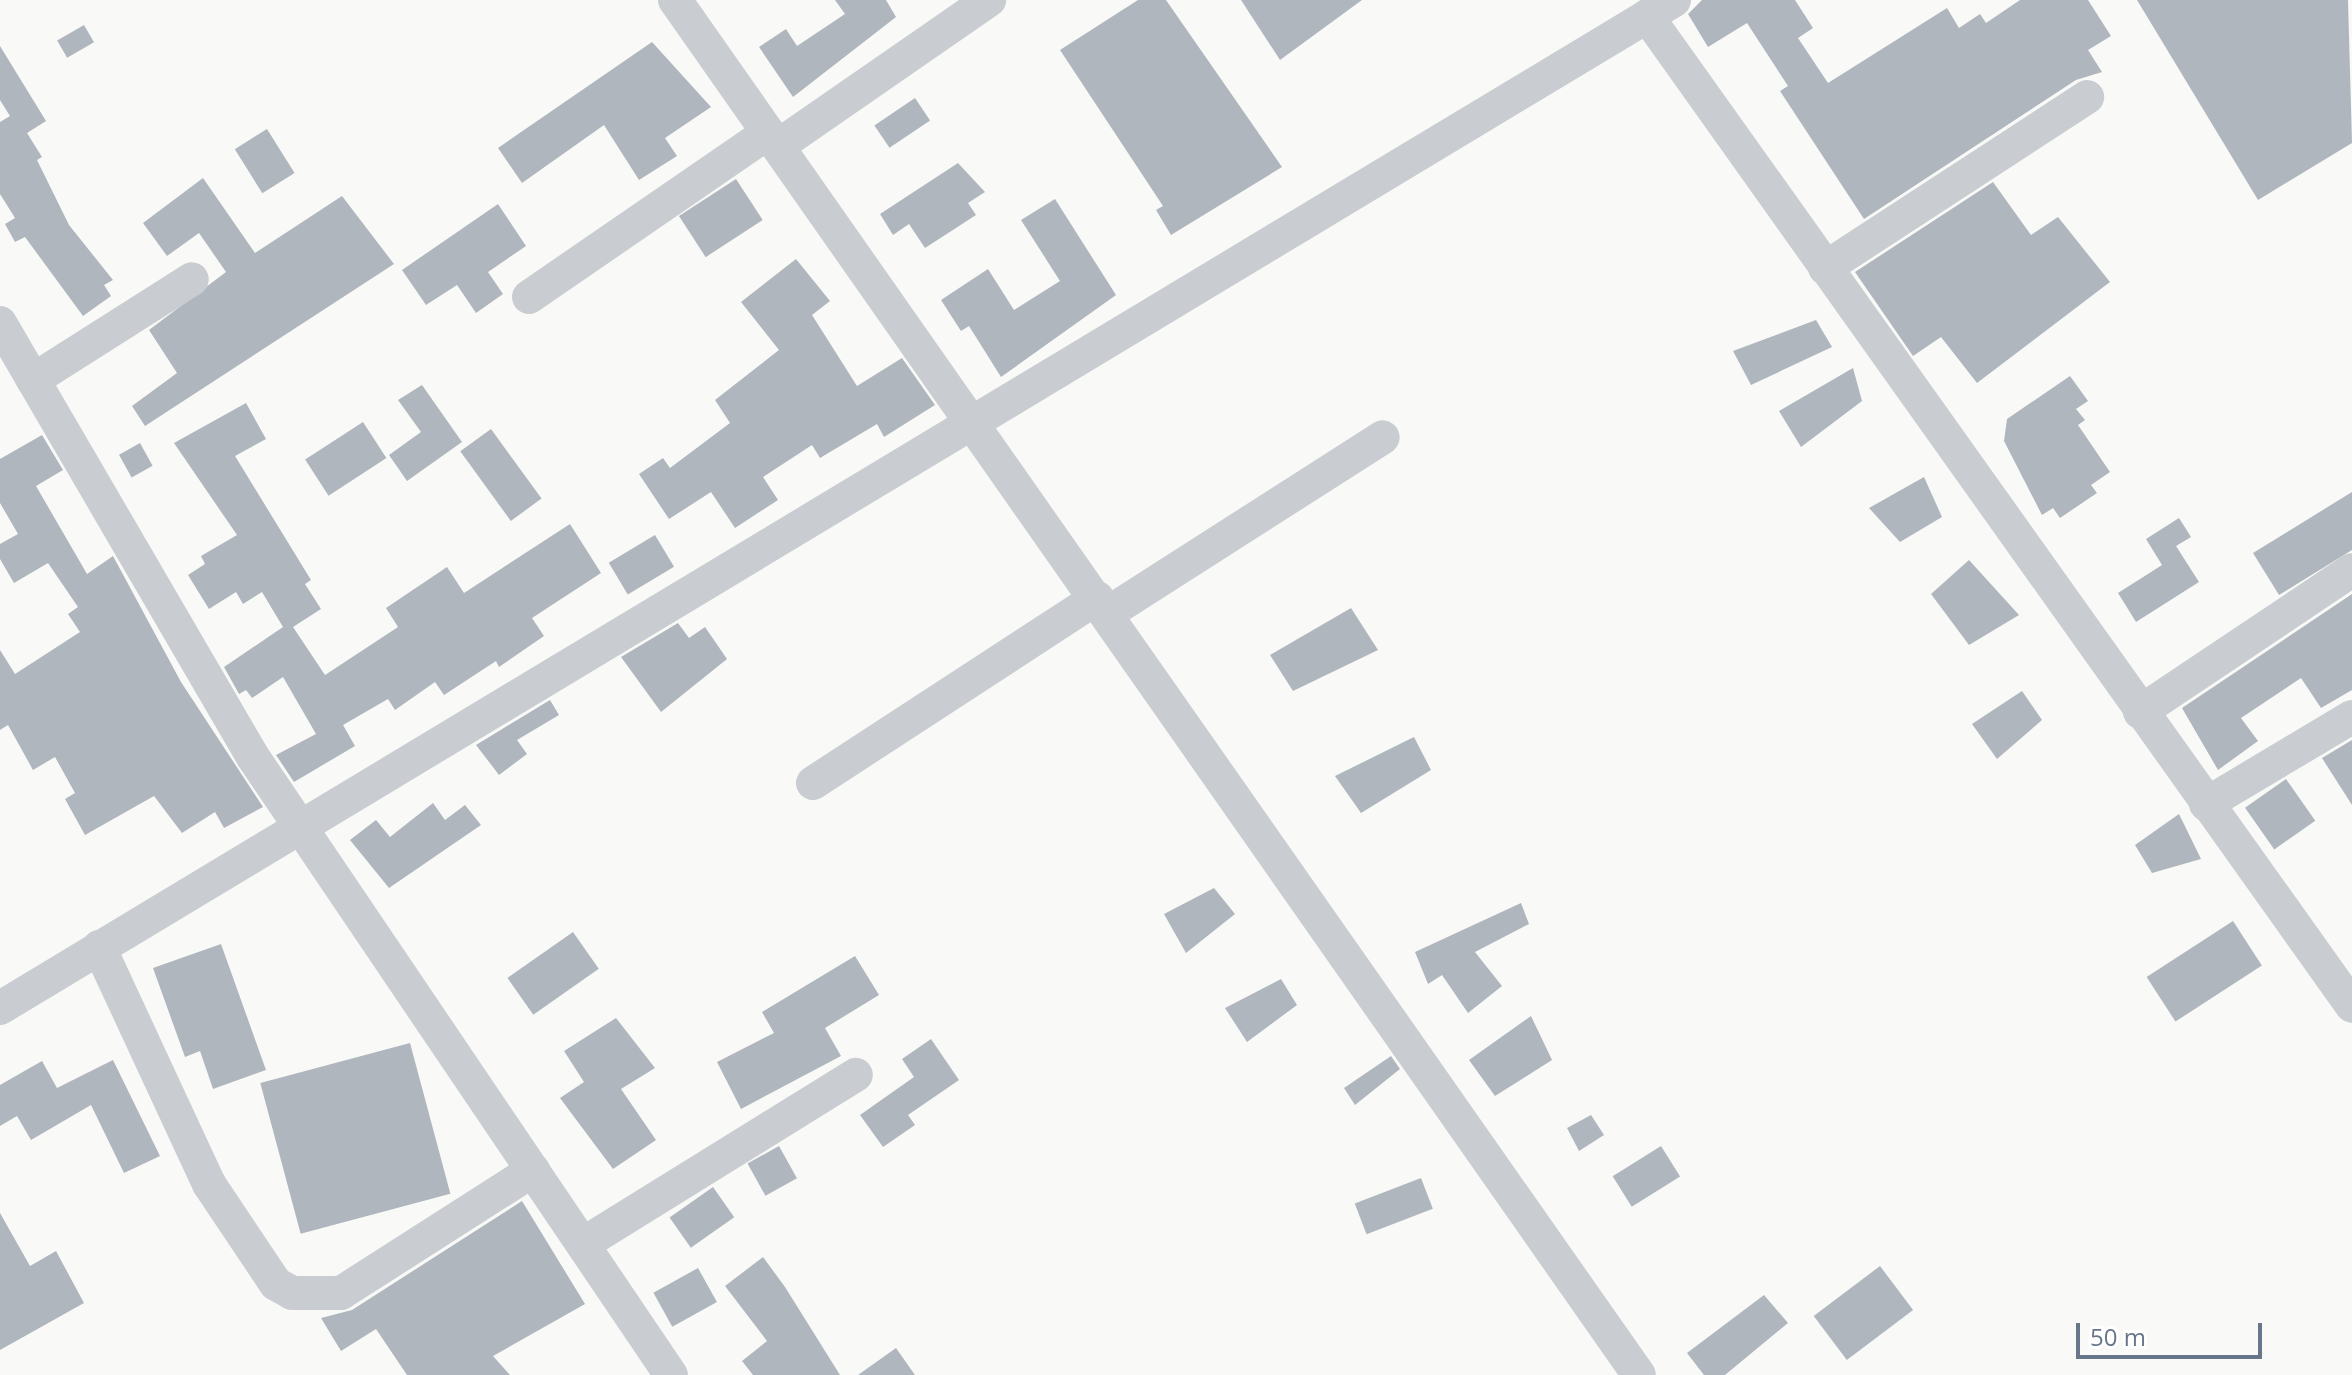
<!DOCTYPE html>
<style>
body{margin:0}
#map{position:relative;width:2352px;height:1375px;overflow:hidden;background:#f9faf7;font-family:"Open Sans",sans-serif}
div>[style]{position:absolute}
.building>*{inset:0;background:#afb6bd;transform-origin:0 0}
.minor>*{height:34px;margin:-17px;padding:0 17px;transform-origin:17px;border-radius:17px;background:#c9ccd0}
span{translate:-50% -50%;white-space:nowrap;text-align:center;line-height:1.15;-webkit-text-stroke:8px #fff;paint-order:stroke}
.scale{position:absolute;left:2076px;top:1323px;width:186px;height:36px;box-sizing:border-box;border:4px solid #677689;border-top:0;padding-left:10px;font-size:24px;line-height:28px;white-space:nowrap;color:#677689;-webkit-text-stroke:6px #fff;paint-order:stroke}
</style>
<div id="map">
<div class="building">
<div style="clip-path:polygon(835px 0,886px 0,896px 17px,793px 97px,759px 47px,786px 29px,797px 46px,845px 14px)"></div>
<div style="clip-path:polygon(1138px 0,1166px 0,1282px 167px,1171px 235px,1156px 210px,1163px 206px,1060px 50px)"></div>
<div style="clip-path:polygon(1241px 0,1362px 0,1280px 60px)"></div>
<div style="clip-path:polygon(1702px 0,1795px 0,1813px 28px,1798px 38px,1828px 83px,1947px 8px,1959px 28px,1980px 14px,1986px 23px,2020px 0,2088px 0,2111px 36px,2088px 50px,2102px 72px,2076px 80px,1864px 219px,1780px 91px,1788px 86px,1747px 23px,1708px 47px,1688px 14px)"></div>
<div style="clip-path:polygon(2137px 0,2348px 0,2352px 143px,2258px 200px)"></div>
<div style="left:84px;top:25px;width:20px;height:31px;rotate:60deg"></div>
<div style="clip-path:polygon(652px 42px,711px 107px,665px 138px,677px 156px,639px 180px,604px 125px,522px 183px,498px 148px)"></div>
<div style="clip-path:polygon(0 46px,46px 121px,27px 133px,42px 157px,37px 160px,69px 225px,113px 280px,104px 285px,111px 296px,83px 316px,25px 237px,15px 242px,5px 224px,15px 218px,0 194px,0 122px,10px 116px,0 100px)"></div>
<div style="left:915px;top:98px;width:27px;height:49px;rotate:56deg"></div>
<div style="left:267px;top:129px;width:52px;height:38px;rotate:58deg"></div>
<div style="clip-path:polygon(958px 163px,985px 192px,968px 203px,976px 215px,925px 248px,909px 224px,893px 235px,880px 214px)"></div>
<div style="clip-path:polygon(203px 178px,255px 253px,342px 196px,394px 264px,145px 426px,132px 406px,177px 373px,149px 330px,226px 272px,199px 233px,167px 256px,143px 223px)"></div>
<div style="left:736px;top:179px;width:49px;height:68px;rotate:57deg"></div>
<div style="clip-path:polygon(1993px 182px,2031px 235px,2058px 217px,2110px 282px,1977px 383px,1941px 337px,1913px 356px,1855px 272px)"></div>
<div style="clip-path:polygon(1055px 199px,1116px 295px,1001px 377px,969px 326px,961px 331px,941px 300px,988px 269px,1014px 310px,1060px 281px,1021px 220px)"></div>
<div style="clip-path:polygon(498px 204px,526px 246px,488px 272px,503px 294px,476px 313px,457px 285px,426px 305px,402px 270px)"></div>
<div style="clip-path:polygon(796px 259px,830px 301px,812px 315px,857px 386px,902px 358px,935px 405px,884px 437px,877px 424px,820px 458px,812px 445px,763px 477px,778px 500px,735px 528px,711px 492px,669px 519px,639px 474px,663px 458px,670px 468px,730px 423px,715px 400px,779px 350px,741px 302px)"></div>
<div style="clip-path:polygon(1816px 320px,1832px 347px,1751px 385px,1733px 351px)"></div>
<div style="clip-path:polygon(1853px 368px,1862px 401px,1801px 447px,1779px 411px)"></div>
<div style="clip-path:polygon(2070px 376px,2088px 401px,2076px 409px,2085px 420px,2078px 425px,2110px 472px,2091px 485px,2097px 493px,2060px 518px,2053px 508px,2042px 515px,2004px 441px,2007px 419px)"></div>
<div style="clip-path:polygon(422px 385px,462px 442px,407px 481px,389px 455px,421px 432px,398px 400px)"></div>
<div style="clip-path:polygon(246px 403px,266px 439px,235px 456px,311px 580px,305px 584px,321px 609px,293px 627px,325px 675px,398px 627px,386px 608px,447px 567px,464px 593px,570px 524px,601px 573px,532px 618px,544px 636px,499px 667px,496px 661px,444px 695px,435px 682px,395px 710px,388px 699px,343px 725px,355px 746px,294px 782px,276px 755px,316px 734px,283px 677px,252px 698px,246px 690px,239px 694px,224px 667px,283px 627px,262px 592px,243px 604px,236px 592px,209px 609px,188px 575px,205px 564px,201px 556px,237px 535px,174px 443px)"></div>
<div style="left:363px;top:422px;width:43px;height:69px;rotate:57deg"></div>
<div style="left:491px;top:429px;width:86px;height:38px;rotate:54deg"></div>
<div style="clip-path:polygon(42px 435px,63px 470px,36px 486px,87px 574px,113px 556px,181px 682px,263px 807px,224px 828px,215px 812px,182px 833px,154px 796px,85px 835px,65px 799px,75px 793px,55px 757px,33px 770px,8px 725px,0 730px,0 650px,15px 674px,80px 632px,68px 614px,78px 607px,48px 563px,14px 583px,0 559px,0 544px,18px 534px,0 503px,0 459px)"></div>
<div style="left:140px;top:443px;width:26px;height:24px;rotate:61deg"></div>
<div style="clip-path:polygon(1924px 477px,1942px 517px,1900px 542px,1869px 508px)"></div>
<div style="clip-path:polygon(2352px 492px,2352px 550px,2279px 595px,2253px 553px)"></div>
<div style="clip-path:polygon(2179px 518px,2191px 537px,2176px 546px,2199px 582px,2136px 622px,2118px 593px,2162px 565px,2146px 539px)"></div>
<div style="left:655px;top:535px;width:37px;height:54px;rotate:59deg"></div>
<div style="clip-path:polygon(1969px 560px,2019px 615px,1969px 645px,1931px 594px)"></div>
<div style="clip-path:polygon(2352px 594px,2352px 690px,2321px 708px,2301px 678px,2241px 718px,2258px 741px,2218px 770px,2182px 708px)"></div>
<div style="clip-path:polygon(1351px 608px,1378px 650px,1293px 691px,1270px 655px)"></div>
<div style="clip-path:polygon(678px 623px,689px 638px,705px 627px,727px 659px,661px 712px,621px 657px)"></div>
<div style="clip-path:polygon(2022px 691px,2042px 720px,1997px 759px,1972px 724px)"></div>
<div style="clip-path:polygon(550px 700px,559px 715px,517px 740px,527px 754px,499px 775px,476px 745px)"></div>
<div style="clip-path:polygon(1414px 737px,1431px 770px,1361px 813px,1335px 776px)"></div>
<div style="clip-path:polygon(2352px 740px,2352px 805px,2322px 758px)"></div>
<div style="left:2286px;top:779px;width:51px;height:50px;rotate:55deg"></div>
<div style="clip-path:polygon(433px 803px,445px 820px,465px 805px,481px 825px,389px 888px,350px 840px,376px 820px,390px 837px)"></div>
<div style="clip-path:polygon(2179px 814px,2201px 859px,2152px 873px,2135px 845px)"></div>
<div style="clip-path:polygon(1214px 888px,1235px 914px,1186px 953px,1164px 914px)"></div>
<div style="clip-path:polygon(1521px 903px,1529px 924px,1475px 952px,1502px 986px,1468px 1013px,1442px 975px,1428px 984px,1415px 952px)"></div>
<div style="left:2233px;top:921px;width:53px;height:103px;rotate:57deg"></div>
<div style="left:573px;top:932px;width:45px;height:80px;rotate:55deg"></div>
<div style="clip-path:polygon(221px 944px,266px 1070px,213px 1089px,200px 1051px,185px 1057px,153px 968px)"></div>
<div style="clip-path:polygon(855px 956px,879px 995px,825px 1028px,841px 1056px,741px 1109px,717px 1062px,774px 1033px,762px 1012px)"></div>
<div style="clip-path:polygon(1281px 979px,1297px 1005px,1247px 1042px,1225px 1008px)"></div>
<div style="clip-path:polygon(1531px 1016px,1552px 1060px,1495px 1096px,1469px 1060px)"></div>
<div style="clip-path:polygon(616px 1018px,655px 1068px,621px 1089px,656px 1140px,613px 1169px,560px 1098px,584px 1082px,564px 1051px)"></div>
<div style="clip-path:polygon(931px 1039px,959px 1080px,908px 1115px,915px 1125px,883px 1147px,860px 1115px,914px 1077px,902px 1059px)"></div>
<div style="left:410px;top:1043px;width:156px;height:155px;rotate:75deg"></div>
<div style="clip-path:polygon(1391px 1056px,1400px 1069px,1355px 1105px,1344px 1088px)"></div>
<div style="clip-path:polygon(113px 1060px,160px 1156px,124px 1173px,91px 1105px,31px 1140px,17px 1116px,0 1126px,0 1085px,42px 1061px,57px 1088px)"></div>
<div style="clip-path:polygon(1591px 1115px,1604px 1135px,1579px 1151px,1567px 1128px)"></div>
<div style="left:779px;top:1146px;width:37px;height:36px;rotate:61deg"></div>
<div style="left:1661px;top:1146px;width:36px;height:57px;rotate:58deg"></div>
<div style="left:1421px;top:1178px;width:33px;height:71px;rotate:69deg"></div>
<div style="left:713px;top:1187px;width:37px;height:53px;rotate:55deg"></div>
<div style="clip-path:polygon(522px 1201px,585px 1304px,493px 1356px,510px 1375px,407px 1375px,376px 1329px,341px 1351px,321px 1318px,352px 1310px)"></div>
<div style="clip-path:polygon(0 1213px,30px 1266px,56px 1251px,84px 1303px,0 1350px)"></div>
<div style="clip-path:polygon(763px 1257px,785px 1287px,840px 1375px,753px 1375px,742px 1361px,767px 1341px,725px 1286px)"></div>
<div style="left:1880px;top:1266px;width:55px;height:83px;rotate:53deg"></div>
<div style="left:698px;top:1268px;width:39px;height:51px;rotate:61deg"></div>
<div style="clip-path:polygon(1764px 1295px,1788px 1323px,1725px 1375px,1704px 1375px,1687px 1353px)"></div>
<div style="clip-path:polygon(896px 1348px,915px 1375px,858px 1375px)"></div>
</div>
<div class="minor">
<div style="left:675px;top:0;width:1679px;rotate:54.97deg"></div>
<div style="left:1647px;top:16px;width:1215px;rotate:54.54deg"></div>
<div style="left:778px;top:146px;width:257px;rotate:-34.7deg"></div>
<div style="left:1825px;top:268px;width:313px;rotate:-33.1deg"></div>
<div style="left:529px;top:297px;width:290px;rotate:-34.5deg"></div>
<div style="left:0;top:323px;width:502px;rotate:59.76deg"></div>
<div style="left:253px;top:757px;width:746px;rotate:55.93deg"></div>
<div style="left:33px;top:380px;width:188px;rotate:-32.4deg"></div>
<div style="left:1108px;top:613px;width:326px;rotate:-32.6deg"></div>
<div style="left:2140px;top:712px;width:255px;rotate:-33.8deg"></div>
<div style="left:813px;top:783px;width:339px;rotate:-33.1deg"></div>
<div style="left:2206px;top:804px;width:170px;rotate:-30.8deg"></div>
<div style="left:99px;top:947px;width:261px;rotate:65.1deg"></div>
<div style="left:209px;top:1184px;width:120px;rotate:56.2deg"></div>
<div style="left:276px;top:1284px;width:18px;rotate:29deg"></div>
<div style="left:292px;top:1293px;width:49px"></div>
<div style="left:341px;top:1293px;width:228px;rotate:-32.6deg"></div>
<div style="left:0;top:1008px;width:1954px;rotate:-31.05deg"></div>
<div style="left:583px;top:1244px;width:321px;rotate:-31.8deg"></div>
</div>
<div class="scale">50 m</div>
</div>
